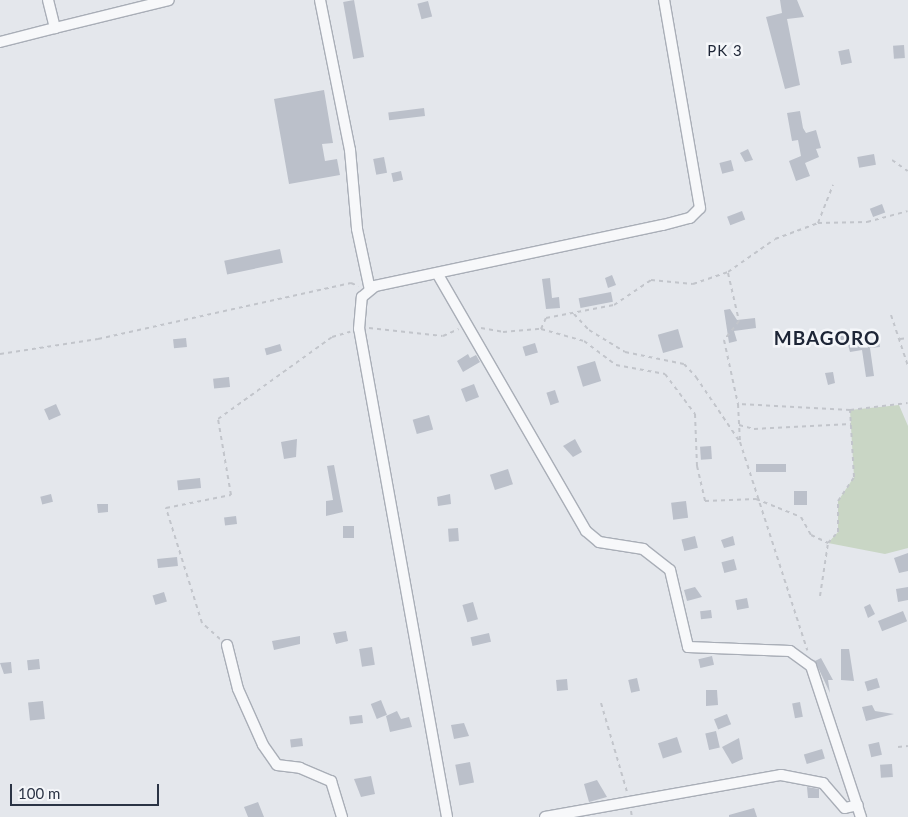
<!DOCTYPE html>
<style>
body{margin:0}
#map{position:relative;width:908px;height:817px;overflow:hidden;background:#e4e7ec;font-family:Lato,sans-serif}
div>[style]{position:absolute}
.green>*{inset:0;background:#c9d6c5}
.building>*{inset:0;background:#bbc0ca;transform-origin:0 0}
.path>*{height:2px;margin-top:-1px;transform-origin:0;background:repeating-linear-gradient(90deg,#c2c5cb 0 4px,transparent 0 8px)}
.roads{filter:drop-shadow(1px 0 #a9aeb7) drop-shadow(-1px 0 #a9aeb7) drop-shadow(0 1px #a9aeb7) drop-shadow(0 -1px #a9aeb7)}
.minor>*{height:10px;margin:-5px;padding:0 5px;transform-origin:5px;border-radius:5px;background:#f7f8fa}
span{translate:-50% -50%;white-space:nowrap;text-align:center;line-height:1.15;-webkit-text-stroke:5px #f4f6f9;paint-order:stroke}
.neighbourhood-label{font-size:15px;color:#1d2536;letter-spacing:1px}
.district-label{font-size:19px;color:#1d2536;font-weight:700;letter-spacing:1px}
.scale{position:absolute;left:10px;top:784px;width:149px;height:22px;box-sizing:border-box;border:2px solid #2b3445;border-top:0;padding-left:6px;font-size:15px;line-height:18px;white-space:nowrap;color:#2b3445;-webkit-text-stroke:4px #f4f6f9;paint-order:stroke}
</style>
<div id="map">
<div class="green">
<div style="clip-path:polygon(899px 405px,908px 426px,908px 548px,885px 554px,828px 543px,838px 532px,838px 501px,854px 477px,850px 410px)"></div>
</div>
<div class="building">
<div style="left:354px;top:0;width:58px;height:11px;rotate:80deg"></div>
<div style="clip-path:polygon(780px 0,797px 0,804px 17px,787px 19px,800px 85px,785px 89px,766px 17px,782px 13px)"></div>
<div style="left:428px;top:1px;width:16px;height:11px;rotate:75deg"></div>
<div style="left:904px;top:45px;width:13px;height:11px;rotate:86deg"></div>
<div style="left:849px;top:49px;width:14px;height:11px;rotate:78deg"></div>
<div style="clip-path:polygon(324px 90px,333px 143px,322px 144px,325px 161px,337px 159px,340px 175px,289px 184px,274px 99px)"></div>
<div style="left:424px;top:108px;width:8px;height:36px;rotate:83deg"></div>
<div style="clip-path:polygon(800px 111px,803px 128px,806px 133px,816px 130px,821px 148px,816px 149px,819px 157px,805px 163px,810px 176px,796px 181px,789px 161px,801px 156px,798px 140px,792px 141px,787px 113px)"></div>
<div style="clip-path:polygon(748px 149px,753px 160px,745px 162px,740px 153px)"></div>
<div style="left:874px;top:154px;width:11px;height:17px;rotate:80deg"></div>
<div style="left:384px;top:157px;width:16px;height:11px;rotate:79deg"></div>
<div style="left:731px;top:160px;width:11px;height:12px;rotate:75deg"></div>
<div style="left:401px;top:171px;width:9px;height:10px;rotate:77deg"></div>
<div style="left:882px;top:204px;width:9px;height:13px;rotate:69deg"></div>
<div style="left:742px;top:211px;width:9px;height:16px;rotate:69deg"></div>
<div style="left:280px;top:249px;width:14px;height:57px;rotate:78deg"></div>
<div style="clip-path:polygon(612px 275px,616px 285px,608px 288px,605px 278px)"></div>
<div style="clip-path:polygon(550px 278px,552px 298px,559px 297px,560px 308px,546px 309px,542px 279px)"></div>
<div style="left:611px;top:292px;width:10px;height:33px;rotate:79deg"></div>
<div style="clip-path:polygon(730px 309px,737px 320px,755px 318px,756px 328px,734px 331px,737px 341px,729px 343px,724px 310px)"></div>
<div style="left:678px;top:329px;width:19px;height:21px;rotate:74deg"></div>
<div style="clip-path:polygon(849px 331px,851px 339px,839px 341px,838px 332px)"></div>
<div style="left:186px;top:338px;width:9px;height:13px;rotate:84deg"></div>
<div style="clip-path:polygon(879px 340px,880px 347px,870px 348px,874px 376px,866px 377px,862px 350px,850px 352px,848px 345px)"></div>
<div style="left:535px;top:343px;width:10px;height:13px;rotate:73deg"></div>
<div style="left:280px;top:344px;width:7px;height:16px;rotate:74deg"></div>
<div style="clip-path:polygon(468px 354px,470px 358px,476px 355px,480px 362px,463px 372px,457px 361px)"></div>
<div style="left:595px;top:361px;width:21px;height:19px;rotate:73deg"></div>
<div style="clip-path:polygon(833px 372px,835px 383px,828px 385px,825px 373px)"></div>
<div style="left:229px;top:377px;width:10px;height:16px;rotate:84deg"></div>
<div style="left:474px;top:384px;width:14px;height:14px;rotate:69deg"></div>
<div style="left:555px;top:390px;width:13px;height:9px;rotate:72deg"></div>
<div style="left:56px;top:404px;width:12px;height:13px;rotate:66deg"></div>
<div style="left:429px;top:415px;width:15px;height:17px;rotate:74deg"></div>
<div style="clip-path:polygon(297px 439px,296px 457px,284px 459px,281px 442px)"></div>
<div style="clip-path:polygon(575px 439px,582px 452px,573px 457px,563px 446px)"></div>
<div style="left:711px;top:446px;width:13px;height:11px;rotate:86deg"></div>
<div style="left:786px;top:464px;width:8px;height:30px;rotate:90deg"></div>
<div style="clip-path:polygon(334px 465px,343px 512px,326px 516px,326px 501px,333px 500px,327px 466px)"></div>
<div style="left:508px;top:469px;width:16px;height:19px;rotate:72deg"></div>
<div style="left:200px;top:478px;width:10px;height:23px;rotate:84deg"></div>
<div style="left:794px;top:491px;width:13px;height:14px"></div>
<div style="left:51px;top:494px;width:8px;height:11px;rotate:76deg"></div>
<div style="clip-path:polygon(450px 494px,451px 504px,438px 506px,437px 497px)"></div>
<div style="left:686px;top:501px;width:17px;height:15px;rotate:83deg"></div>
<div style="clip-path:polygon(97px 504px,108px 504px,108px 512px,98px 513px)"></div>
<div style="left:236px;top:516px;width:8px;height:12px;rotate:83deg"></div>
<div style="left:354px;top:526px;width:12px;height:11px;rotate:90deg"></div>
<div style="left:458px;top:528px;width:13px;height:10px;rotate:86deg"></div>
<div style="left:695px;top:536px;width:12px;height:14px;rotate:76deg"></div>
<div style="clip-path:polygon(733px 536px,735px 545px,724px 548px,721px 540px)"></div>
<div style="clip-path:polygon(908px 553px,908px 571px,899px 573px,894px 558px)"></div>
<div style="left:177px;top:557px;width:9px;height:20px;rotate:84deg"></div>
<div style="left:734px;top:559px;width:11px;height:13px;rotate:75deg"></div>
<div style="clip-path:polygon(695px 587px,702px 597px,687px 601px,684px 590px)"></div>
<div style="clip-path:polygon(908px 587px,908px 600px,898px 602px,896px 589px)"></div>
<div style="left:164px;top:592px;width:10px;height:12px;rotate:73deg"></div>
<div style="left:747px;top:598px;width:10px;height:12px;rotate:79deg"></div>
<div style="left:473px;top:602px;width:18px;height:11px;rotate:74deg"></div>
<div style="clip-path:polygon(870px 604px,875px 614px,868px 618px,864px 607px)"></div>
<div style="left:711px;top:610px;width:8px;height:11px;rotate:83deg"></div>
<div style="left:903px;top:611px;width:11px;height:27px;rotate:68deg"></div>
<div style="clip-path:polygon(346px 631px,348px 641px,336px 644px,333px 633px)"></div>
<div style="left:489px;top:633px;width:9px;height:19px;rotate:77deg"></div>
<div style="clip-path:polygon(300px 636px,300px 644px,274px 650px,272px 641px)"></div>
<div style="left:372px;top:647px;width:18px;height:13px;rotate:81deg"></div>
<div style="clip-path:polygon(841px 649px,849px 649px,854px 681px,841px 680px)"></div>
<div style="left:712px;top:656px;width:9px;height:14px;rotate:77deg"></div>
<div style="clip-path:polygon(821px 658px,833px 680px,828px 680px,830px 693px,815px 661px)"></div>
<div style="left:39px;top:659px;width:10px;height:12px;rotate:84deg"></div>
<div style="clip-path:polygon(11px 662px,12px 673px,4px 674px,0 663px)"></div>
<div style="left:637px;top:678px;width:13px;height:9px;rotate:77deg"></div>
<div style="left:877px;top:678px;width:10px;height:13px;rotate:73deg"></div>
<div style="left:567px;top:679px;width:11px;height:11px;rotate:85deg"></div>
<div style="clip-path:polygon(706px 690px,717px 690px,718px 705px,706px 706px)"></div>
<div style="left:381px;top:700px;width:16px;height:11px;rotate:68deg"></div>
<div style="left:43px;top:701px;width:18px;height:15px;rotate:84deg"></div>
<div style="left:800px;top:702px;width:15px;height:8px;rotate:79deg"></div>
<div style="clip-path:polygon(872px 705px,875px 711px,894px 714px,866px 721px,862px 707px)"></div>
<div style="clip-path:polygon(397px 711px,401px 719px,409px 717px,412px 727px,390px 732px,386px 716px)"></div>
<div style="left:727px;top:714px;width:11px;height:14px;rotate:68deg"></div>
<div style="left:362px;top:715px;width:8px;height:13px;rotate:83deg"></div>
<div style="clip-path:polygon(464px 723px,469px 736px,454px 739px,451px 725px)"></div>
<div style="left:716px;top:731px;width:17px;height:11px;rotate:77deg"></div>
<div style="left:677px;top:737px;width:16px;height:20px;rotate:72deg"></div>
<div style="left:302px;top:738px;width:8px;height:12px;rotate:83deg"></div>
<div style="clip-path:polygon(739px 738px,743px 759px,732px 764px,722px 747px)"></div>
<div style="left:879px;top:742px;width:13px;height:11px;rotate:77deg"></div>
<div style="left:822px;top:749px;width:10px;height:19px;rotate:73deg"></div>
<div style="left:470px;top:762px;width:21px;height:15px;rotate:79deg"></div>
<div style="left:892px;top:764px;width:13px;height:12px;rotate:86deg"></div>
<div style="clip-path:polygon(371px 776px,375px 794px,361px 797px,354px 779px)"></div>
<div style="clip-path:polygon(597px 780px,607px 797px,589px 802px,584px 784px)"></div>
<div style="clip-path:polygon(807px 787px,819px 789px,819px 798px,808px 798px)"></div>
<div style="clip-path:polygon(258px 802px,264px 817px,248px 817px,244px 807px)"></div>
<div style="clip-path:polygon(754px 808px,757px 817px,729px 817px,729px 815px)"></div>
</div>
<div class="path">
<div style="left:892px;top:160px;width:19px;rotate:35deg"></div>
<div style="left:818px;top:223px;width:41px;rotate:-68.5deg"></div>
<div style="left:728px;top:273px;width:49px;rotate:77.1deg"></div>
<div style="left:739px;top:321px;width:24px;rotate:128deg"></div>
<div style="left:724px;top:340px;width:66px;rotate:77.7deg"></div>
<div style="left:738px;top:404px;width:38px;rotate:87deg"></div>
<div style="left:574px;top:314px;width:22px;rotate:47deg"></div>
<div style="left:589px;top:330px;width:42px;rotate:31.4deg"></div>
<div style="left:625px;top:352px;width:60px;rotate:11.5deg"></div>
<div style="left:684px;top:364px;width:18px;rotate:47deg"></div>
<div style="left:696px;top:377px;width:78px;rotate:55.9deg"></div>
<div style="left:740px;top:442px;width:219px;rotate:72.1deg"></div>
<div style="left:891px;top:315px;width:54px;rotate:71.6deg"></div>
<div style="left:369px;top:328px;width:74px;rotate:6.2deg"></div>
<div style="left:443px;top:336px;width:17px;rotate:-24deg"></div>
<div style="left:481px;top:328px;width:22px;rotate:10deg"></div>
<div style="left:503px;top:332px;width:38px;rotate:-5deg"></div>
<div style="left:541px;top:329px;width:12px;rotate:-66deg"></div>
<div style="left:546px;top:318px;width:69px;rotate:-10.8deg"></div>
<div style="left:614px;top:305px;width:45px;rotate:-34deg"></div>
<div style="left:651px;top:280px;width:42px;rotate:5.4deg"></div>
<div style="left:693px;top:284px;width:37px;rotate:-19deg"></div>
<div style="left:728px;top:272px;width:57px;rotate:-35.1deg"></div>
<div style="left:775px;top:239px;width:46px;rotate:-20.4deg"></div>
<div style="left:818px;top:223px;width:49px;rotate:-1.2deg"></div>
<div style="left:867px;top:222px;width:42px;rotate:-15deg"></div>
<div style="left:541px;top:329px;width:45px;rotate:15.6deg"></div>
<div style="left:584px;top:341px;width:40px;rotate:37deg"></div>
<div style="left:616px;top:365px;width:50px;rotate:10.4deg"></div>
<div style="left:665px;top:374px;width:50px;rotate:53.1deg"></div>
<div style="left:695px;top:414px;width:52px;rotate:87.8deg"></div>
<div style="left:697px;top:466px;width:36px;rotate:77deg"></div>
<div style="left:705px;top:501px;width:51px;rotate:-2.2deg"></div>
<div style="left:756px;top:499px;width:48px;rotate:21.8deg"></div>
<div style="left:801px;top:517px;width:21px;rotate:61deg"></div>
<div style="left:811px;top:535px;width:19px;rotate:25deg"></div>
<div style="left:828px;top:543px;width:15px;rotate:-48deg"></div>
<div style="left:838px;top:532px;width:31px;rotate:-90deg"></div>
<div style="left:838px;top:501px;width:29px;rotate:-56deg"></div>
<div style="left:854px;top:477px;width:67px;rotate:-93.4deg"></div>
<div style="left:850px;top:410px;width:112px;rotate:-176.9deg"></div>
<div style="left:900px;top:339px;width:8px;rotate:-7deg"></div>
<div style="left:0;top:354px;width:99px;rotate:-8.7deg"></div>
<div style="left:98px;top:339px;width:259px;rotate:-12.5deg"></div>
<div style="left:351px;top:283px;width:8px;rotate:23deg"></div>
<div style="left:850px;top:410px;width:58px;rotate:-6.9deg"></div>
<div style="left:739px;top:425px;width:16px;rotate:15deg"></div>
<div style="left:754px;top:429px;width:97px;rotate:-3deg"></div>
<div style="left:820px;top:596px;width:54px;rotate:-81.4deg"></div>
<div style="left:220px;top:639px;width:24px;rotate:-138deg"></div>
<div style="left:202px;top:623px;width:121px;rotate:-107.4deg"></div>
<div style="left:166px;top:508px;width:66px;rotate:-11.3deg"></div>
<div style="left:231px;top:495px;width:77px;rotate:-99.7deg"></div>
<div style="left:218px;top:419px;width:140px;rotate:-35.7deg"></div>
<div style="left:332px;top:337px;width:19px;rotate:-16deg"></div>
<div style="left:601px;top:703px;width:93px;rotate:73.7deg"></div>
<div style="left:898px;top:747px;width:10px;rotate:-6deg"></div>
<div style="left:631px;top:811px;width:6px;rotate:81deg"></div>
</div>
<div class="roads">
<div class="minor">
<div style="left:48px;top:0;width:29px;rotate:76deg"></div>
<div style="left:55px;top:28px;width:117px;rotate:-13.8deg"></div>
<div style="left:320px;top:0;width:153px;rotate:78.7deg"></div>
<div style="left:350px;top:150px;width:79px;rotate:84.9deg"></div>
<div style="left:357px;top:229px;width:62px;rotate:78deg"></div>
<div style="left:0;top:42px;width:57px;rotate:-14.3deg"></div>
<div style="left:437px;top:273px;width:298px;rotate:60deg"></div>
<div style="left:586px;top:531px;width:17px;rotate:40deg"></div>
<div style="left:599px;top:542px;width:45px;rotate:9deg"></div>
<div style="left:643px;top:549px;width:34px;rotate:38deg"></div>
<div style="left:670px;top:570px;width:79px;rotate:76.8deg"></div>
<div style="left:688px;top:647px;width:102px;rotate:2.2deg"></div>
<div style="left:790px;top:651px;width:26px;rotate:36deg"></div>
<div style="left:811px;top:666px;width:159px;rotate:71.7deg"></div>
<div style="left:227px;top:645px;width:45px;rotate:76deg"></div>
<div style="left:238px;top:689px;width:61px;rotate:65.9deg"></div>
<div style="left:263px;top:745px;width:24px;rotate:55deg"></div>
<div style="left:277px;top:765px;width:23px;rotate:7deg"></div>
<div style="left:300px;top:768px;width:34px;rotate:23deg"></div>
<div style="left:331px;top:781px;width:38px;rotate:73deg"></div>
<div style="left:447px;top:817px;width:496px;rotate:-100.2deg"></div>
<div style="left:359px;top:329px;width:32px;rotate:-85deg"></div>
<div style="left:362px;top:297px;width:17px;rotate:-40deg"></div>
<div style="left:375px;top:286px;width:294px;rotate:-12deg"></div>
<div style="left:663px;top:225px;width:28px;rotate:-15deg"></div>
<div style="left:690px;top:218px;width:14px;rotate:-45deg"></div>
<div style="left:700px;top:208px;width:211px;rotate:-99.8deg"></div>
<div style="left:545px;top:817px;width:240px;rotate:-10.1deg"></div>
<div style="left:781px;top:775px;width:43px;rotate:10.8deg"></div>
<div style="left:823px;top:783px;width:33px;rotate:49deg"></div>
<div style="left:845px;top:808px;width:13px;rotate:-13deg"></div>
</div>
</div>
<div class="neighbourhood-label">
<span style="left:725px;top:51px">PK 3</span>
</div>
<div class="district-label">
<span style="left:827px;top:338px">MBAGORO</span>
</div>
<div class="scale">100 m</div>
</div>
